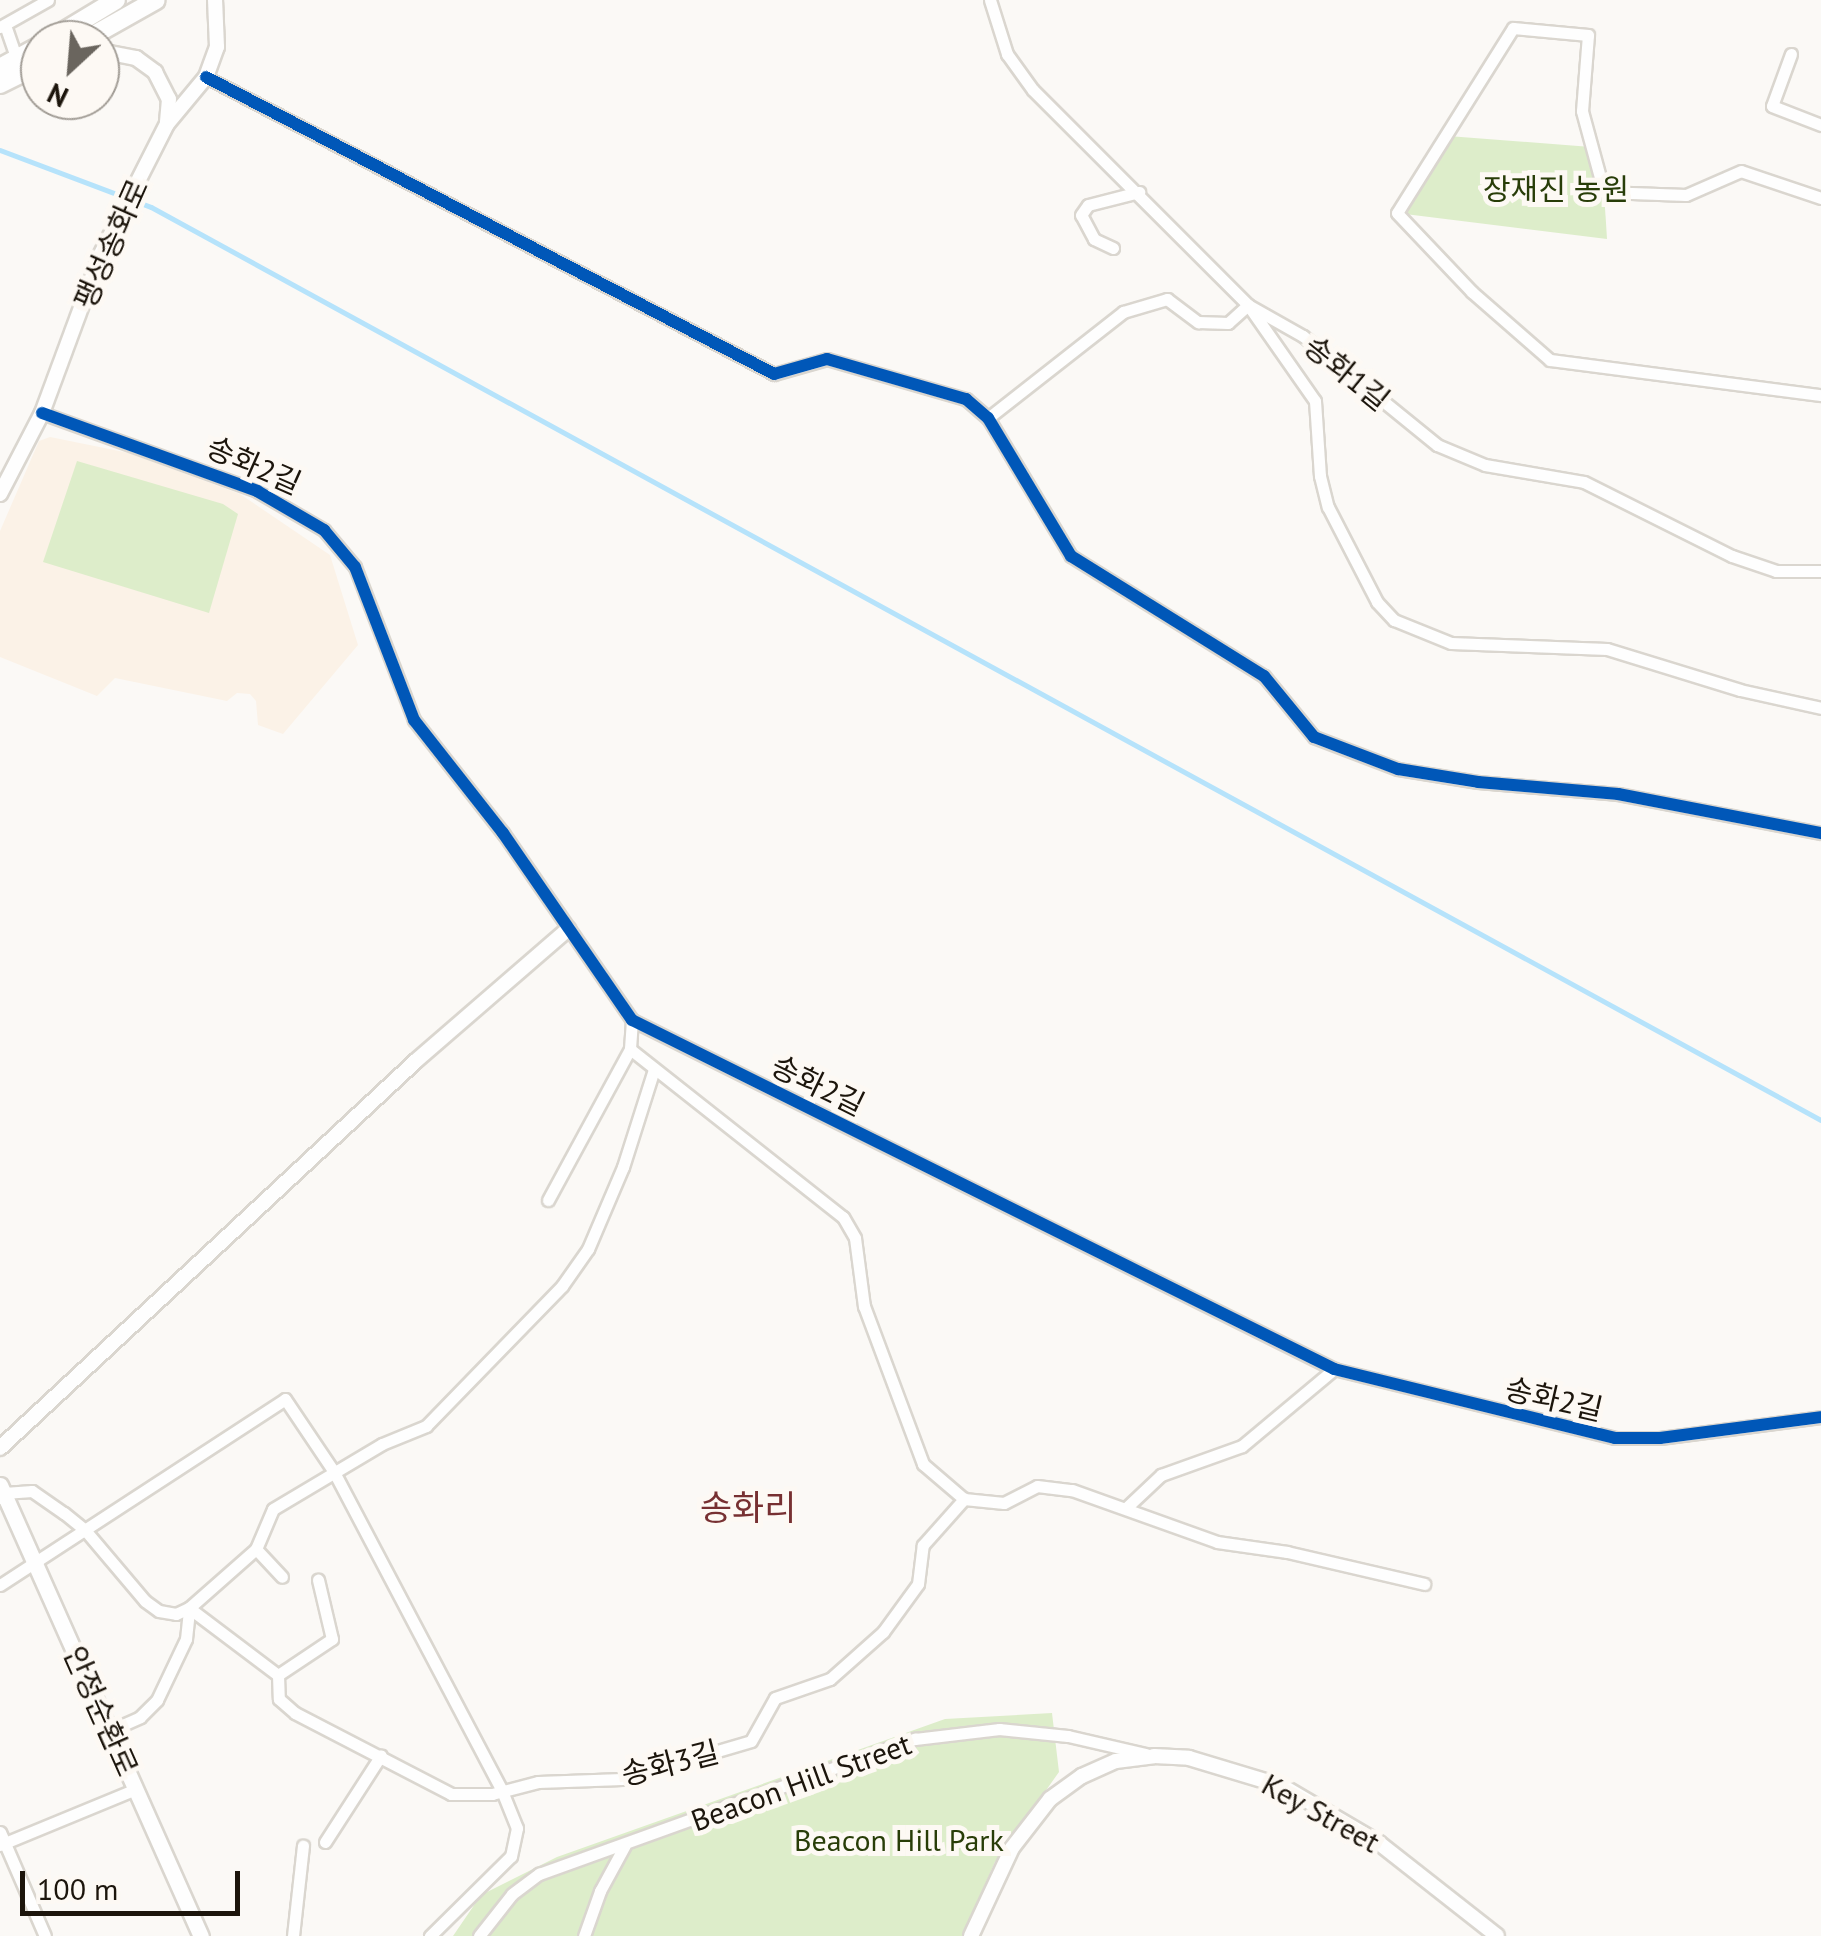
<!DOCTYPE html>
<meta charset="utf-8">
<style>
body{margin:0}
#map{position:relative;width:1821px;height:1936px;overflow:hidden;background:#fbf9f6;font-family:"PT Sans","Noto Sans KR",sans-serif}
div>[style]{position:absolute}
.built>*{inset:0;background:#fbf2e7}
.green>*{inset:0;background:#ddedca}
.stream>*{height:5px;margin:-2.5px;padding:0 2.5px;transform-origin:2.5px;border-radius:2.5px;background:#b6e3fb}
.roads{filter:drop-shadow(2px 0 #dad6cf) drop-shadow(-2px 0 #dad6cf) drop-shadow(0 2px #dad6cf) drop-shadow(0 -2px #dad6cf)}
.minor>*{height:11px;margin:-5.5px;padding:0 5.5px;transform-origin:5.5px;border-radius:5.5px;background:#fefefe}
.tertiary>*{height:14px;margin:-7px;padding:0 7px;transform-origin:7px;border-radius:7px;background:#fefefe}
.secondary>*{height:15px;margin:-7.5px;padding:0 7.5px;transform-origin:7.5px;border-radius:7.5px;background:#fefefe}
.primary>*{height:18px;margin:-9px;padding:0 9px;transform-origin:9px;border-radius:9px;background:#fefefe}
.cycleway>*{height:12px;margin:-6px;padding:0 6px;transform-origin:6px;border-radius:6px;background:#0057b8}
span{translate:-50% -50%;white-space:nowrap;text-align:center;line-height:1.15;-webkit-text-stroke:10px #fdf9f4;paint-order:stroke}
.park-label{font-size:30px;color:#283d08}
.street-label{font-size:30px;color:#1c150c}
.quarter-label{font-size:35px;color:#773032}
.north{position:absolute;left:20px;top:20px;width:100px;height:100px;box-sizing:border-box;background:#fdf9f4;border:2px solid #a39e97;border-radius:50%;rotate:206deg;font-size:28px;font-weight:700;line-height:40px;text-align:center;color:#1c150c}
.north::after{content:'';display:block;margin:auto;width:35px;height:45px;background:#6a655e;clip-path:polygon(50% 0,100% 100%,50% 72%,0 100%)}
.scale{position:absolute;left:20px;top:1871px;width:220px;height:45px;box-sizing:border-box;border:5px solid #1c150c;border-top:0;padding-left:12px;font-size:30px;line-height:35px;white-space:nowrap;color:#1c150c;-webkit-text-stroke:8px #fdf9f4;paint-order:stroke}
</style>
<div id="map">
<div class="built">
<div style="clip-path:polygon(50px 437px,129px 453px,240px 494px,330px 555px,358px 645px,283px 734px,258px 725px,256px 701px,250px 694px,237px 693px,227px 701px,115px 678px,97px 696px,0 657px,0 531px,39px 441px)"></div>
</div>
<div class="green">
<div style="clip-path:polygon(1448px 136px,1591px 147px,1604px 192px,1607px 239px,1397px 213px)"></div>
<div style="clip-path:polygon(77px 461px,223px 504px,238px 514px,209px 613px,43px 562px)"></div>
<div style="clip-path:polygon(1052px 1713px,1059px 1772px,995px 1862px,962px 1936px,453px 1936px,481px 1895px,557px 1857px,945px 1719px)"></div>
</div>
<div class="stream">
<div style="left:0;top:150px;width:161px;rotate:20.7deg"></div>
<div style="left:151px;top:207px;width:1903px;rotate:28.67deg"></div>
</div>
<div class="roads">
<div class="minor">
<div style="left:990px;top:0;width:57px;rotate:72.5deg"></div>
<div style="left:1007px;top:54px;width:44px;rotate:54.2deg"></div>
<div style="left:1033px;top:90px;width:304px;rotate:45deg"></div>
<div style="left:1248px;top:305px;width:63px;rotate:29.4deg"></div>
<div style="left:1303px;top:336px;width:173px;rotate:39.1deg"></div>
<div style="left:1437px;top:445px;width:52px;rotate:22.6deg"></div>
<div style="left:1485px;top:465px;width:100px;rotate:9.7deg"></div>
<div style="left:1584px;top:482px;width:165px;rotate:26.6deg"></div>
<div style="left:1732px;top:556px;width:46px;rotate:18.8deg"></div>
<div style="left:1776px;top:571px;width:45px"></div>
<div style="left:5px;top:25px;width:37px;rotate:71deg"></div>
<div style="left:0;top:27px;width:55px;rotate:-29.4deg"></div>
<div style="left:1791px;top:54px;width:55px;rotate:110.1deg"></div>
<div style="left:1772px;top:106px;width:53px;rotate:21.2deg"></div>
<div style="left:206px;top:77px;width:641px;rotate:27.6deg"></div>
<div style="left:774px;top:374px;width:55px;rotate:-15.8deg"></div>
<div style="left:827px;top:359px;width:145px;rotate:16.1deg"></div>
<div style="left:966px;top:399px;width:29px;rotate:41deg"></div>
<div style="left:988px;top:418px;width:161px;rotate:59deg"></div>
<div style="left:1071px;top:556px;width:227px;rotate:31.9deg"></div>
<div style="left:1264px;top:676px;width:79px;rotate:50.7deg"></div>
<div style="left:1314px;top:737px;width:90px;rotate:20.9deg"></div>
<div style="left:1398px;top:769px;width:81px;rotate:9.2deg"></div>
<div style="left:1478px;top:782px;width:141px;rotate:4.9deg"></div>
<div style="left:1618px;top:794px;width:207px;rotate:10.9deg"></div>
<div style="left:1821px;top:198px;width:84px;rotate:-161.4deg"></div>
<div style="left:1741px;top:171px;width:60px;rotate:156.4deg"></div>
<div style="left:1686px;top:195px;width:82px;rotate:-177.9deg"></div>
<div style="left:1604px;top:192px;width:84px;rotate:-105.2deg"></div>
<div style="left:1582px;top:111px;width:76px;rotate:-85.5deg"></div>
<div style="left:1588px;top:35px;width:75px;rotate:-174.7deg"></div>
<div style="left:1513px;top:28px;width:218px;rotate:122.1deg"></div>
<div style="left:1397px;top:213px;width:109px;rotate:46.5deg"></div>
<div style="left:1472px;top:292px;width:103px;rotate:41.1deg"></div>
<div style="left:1550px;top:360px;width:273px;rotate:7.4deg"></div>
<div style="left:1113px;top:248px;width:21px;rotate:-155deg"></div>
<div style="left:1094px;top:239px;width:27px;rotate:-118deg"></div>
<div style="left:1081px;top:215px;width:12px;rotate:-55deg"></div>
<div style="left:1088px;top:205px;width:53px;rotate:-14.3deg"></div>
<div style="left:42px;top:413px;width:229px;rotate:19.9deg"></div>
<div style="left:257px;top:491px;width:78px;rotate:30.2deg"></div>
<div style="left:324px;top:530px;width:48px;rotate:50deg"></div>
<div style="left:355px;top:567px;width:164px;rotate:68.9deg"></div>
<div style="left:414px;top:720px;width:144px;rotate:51.8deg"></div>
<div style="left:503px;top:833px;width:227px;rotate:55.4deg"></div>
<div style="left:632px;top:1020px;width:784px;rotate:26.43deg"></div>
<div style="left:1334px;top:1369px;width:289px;rotate:13.8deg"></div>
<div style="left:1615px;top:1438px;width:45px"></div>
<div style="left:1660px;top:1438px;width:162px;rotate:-7.4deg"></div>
<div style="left:988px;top:418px;width:172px;rotate:-38.1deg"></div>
<div style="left:1123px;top:312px;width:46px;rotate:-16.5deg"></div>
<div style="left:1167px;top:299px;width:39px;rotate:37deg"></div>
<div style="left:1198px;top:322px;width:30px;rotate:2deg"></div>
<div style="left:1228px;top:323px;width:27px;rotate:-42deg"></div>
<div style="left:1248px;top:305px;width:117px;rotate:55.1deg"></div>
<div style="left:1315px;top:401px;width:75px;rotate:86.2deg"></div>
<div style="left:1320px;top:476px;width:32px;rotate:76deg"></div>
<div style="left:1328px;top:507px;width:107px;rotate:62.7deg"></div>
<div style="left:1377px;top:602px;width:25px;rotate:47deg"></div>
<div style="left:1394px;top:620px;width:61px;rotate:22deg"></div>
<div style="left:1451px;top:643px;width:156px;rotate:2.2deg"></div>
<div style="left:1607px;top:649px;width:139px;rotate:17.1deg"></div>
<div style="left:1740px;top:690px;width:83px;rotate:12.5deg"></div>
<div style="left:632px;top:1020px;width:29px;rotate:94deg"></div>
<div style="left:630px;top:1049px;width:271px;rotate:38.3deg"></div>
<div style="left:843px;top:1217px;width:24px;rotate:60deg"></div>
<div style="left:855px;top:1238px;width:69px;rotate:82.5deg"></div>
<div style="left:864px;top:1306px;width:169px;rotate:69.5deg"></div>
<div style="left:923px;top:1464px;width:54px;rotate:40.5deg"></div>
<div style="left:964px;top:1499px;width:40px;rotate:5.7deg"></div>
<div style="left:1004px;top:1503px;width:37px;rotate:-27deg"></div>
<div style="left:1037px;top:1486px;width:35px;rotate:7deg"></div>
<div style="left:1072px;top:1490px;width:154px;rotate:19.7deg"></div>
<div style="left:1217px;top:1542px;width:71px;rotate:8.1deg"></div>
<div style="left:1287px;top:1552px;width:141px;rotate:13.1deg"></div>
<div style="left:548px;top:1200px;width:172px;rotate:-61.5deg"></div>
<div style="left:0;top:1498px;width:6px;rotate:-51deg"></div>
<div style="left:4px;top:1493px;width:28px;rotate:-4deg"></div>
<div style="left:32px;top:1491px;width:39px;rotate:35deg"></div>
<div style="left:64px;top:1513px;width:27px;rotate:39deg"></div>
<div style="left:85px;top:1530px;width:93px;rotate:49.8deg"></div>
<div style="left:145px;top:1601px;width:17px;rotate:36deg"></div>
<div style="left:159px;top:1611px;width:17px;rotate:10deg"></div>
<div style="left:176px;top:1614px;width:14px;rotate:-25deg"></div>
<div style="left:189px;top:1608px;width:111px;rotate:37deg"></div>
<div style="left:278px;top:1675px;width:24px;rotate:88deg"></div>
<div style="left:279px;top:1699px;width:21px;rotate:41deg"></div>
<div style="left:295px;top:1713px;width:176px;rotate:27.4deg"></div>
<div style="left:451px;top:1794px;width:41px"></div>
<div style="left:492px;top:1794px;width:48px;rotate:-14.6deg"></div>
<div style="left:538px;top:1782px;width:84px;rotate:-2deg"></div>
<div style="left:622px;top:1779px;width:134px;rotate:-16.4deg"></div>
<div style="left:751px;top:1741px;width:49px;rotate:-60.8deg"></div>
<div style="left:775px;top:1698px;width:58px;rotate:-19.1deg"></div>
<div style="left:830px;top:1679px;width:71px;rotate:-41.6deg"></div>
<div style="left:883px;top:1632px;width:59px;rotate:-53.9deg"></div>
<div style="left:918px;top:1584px;width:39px;rotate:-83deg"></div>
<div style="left:923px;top:1545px;width:62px;rotate:-48.3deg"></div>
<div style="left:1127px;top:1507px;width:47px;rotate:-43.3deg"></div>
<div style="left:1161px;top:1475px;width:86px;rotate:-19.7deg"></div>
<div style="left:1242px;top:1446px;width:120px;rotate:-39.9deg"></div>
<div style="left:256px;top:1549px;width:38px;rotate:47deg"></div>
<div style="left:0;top:1585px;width:340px;rotate:-33.1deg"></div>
<div style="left:285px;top:1399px;width:88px;rotate:56.1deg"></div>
<div style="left:334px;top:1472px;width:361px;rotate:62.2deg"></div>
<div style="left:502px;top:1791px;width:40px;rotate:68deg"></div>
<div style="left:517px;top:1828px;width:29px;rotate:102deg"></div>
<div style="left:511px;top:1856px;width:114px;rotate:135.4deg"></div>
<div style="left:278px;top:1675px;width:65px;rotate:-33.7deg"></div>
<div style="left:332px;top:1639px;width:61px;rotate:-103.3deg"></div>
<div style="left:109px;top:1731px;width:34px;rotate:-24deg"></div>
<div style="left:140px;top:1717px;width:24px;rotate:-45deg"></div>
<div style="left:157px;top:1700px;width:68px;rotate:-64.6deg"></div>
<div style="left:186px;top:1639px;width:31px;rotate:-84deg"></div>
<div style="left:189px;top:1608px;width:89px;rotate:-41.4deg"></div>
<div style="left:256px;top:1549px;width:43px;rotate:-67deg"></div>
<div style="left:273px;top:1509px;width:127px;rotate:-30.8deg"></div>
<div style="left:382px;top:1444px;width:48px;rotate:-22.2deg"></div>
<div style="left:426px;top:1426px;width:195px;rotate:-45.8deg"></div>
<div style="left:562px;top:1286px;width:45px;rotate:-54.9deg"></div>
<div style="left:588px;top:1249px;width:89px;rotate:-66.9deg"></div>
<div style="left:623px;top:1167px;width:103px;rotate:-72.4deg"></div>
<div style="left:0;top:1832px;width:113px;rotate:66.6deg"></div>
<div style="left:325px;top:1842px;width:103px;rotate:-57.2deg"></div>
<div style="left:0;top:1845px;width:147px;rotate:-22.4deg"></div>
<div style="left:293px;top:1936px;width:91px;rotate:-83.7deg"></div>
<div style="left:479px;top:1936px;width:53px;rotate:-51.8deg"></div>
<div style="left:512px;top:1894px;width:34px;rotate:-37deg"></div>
<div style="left:539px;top:1874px;width:400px;rotate:-19.8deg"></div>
<div style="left:915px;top:1739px;width:85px;rotate:-6.8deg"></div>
<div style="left:999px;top:1729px;width:69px;rotate:5.8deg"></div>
<div style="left:1068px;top:1736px;width:80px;rotate:13deg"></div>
<div style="left:584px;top:1936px;width:48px;rotate:-70.4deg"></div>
<div style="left:600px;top:1891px;width:52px;rotate:-61.5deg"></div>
</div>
<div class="tertiary">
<div style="left:100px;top:51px;width:37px;rotate:11deg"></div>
<div style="left:136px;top:58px;width:24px;rotate:36deg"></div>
<div style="left:155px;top:72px;width:30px;rotate:63deg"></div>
<div style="left:169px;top:99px;width:24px;rotate:95deg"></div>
<div style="left:0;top:494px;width:91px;rotate:-62.6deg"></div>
<div style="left:42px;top:413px;width:167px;rotate:-69.7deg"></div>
<div style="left:100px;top:256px;width:148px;rotate:-63.1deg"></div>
<div style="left:167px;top:124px;width:61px;rotate:-50.3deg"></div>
<div style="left:206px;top:77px;width:32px;rotate:-70deg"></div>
<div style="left:217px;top:47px;width:47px;rotate:-92.4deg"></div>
<div style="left:0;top:1448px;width:570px;rotate:-42.94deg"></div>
<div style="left:417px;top:1060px;width:200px;rotate:-40.9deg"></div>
<div style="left:971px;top:1936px;width:97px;rotate:-65deg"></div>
<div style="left:1012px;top:1848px;width:62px;rotate:-52.2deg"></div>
<div style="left:1050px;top:1799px;width:39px;rotate:-36deg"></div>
<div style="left:1082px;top:1776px;width:37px;rotate:-24deg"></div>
<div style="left:1116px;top:1761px;width:38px;rotate:-7deg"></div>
<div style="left:1154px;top:1756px;width:35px;rotate:3deg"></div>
<div style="left:1189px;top:1758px;width:97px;rotate:16.8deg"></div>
<div style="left:1282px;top:1786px;width:113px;rotate:30.4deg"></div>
<div style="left:1379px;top:1843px;width:150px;rotate:38.2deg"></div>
</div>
<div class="secondary">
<div style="left:0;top:1485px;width:494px;rotate:66deg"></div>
</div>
<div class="primary">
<div style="left:50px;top:40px;width:77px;rotate:-31.2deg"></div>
<div style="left:85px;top:40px;width:81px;rotate:-29.4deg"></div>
<div style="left:0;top:68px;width:46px;rotate:-28.8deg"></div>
<div style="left:0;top:84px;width:45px;rotate:-26.6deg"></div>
</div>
</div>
<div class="cycleway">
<div style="left:206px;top:77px;width:641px;rotate:27.6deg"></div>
<div style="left:774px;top:374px;width:55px;rotate:-15.8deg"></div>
<div style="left:827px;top:359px;width:145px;rotate:16.1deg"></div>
<div style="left:966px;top:399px;width:29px;rotate:41deg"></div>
<div style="left:988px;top:418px;width:161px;rotate:59deg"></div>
<div style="left:1071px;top:556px;width:227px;rotate:31.9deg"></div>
<div style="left:1264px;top:676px;width:79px;rotate:50.7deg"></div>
<div style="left:1314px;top:737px;width:90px;rotate:20.9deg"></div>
<div style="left:1398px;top:769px;width:81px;rotate:9.2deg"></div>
<div style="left:1478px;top:782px;width:141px;rotate:4.9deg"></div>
<div style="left:1618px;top:794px;width:207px;rotate:10.9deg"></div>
<div style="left:42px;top:413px;width:229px;rotate:19.9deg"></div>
<div style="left:257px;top:491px;width:78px;rotate:30.2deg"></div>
<div style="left:324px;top:530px;width:48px;rotate:50deg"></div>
<div style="left:355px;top:567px;width:164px;rotate:68.9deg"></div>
<div style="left:414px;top:720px;width:144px;rotate:51.8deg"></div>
<div style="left:503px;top:833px;width:227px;rotate:55.4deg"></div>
<div style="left:632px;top:1020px;width:784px;rotate:26.43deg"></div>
<div style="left:1334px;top:1369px;width:289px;rotate:13.8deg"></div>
<div style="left:1615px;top:1438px;width:45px"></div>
<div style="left:1660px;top:1438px;width:162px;rotate:-7.4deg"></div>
</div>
<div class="park-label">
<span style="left:1556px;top:189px">장재진 농원</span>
<span style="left:899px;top:1840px">Beacon Hill Park</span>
</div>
<div class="street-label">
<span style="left:111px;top:244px;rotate:-66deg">팽성송화로</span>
<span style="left:1347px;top:373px;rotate:39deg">송화1길</span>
<span style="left:254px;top:465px;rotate:24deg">송화2길</span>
<span style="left:818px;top:1085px;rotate:26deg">송화2길</span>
<span style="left:1554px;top:1399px;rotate:13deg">송화2길</span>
<span style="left:101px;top:1711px;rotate:66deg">안정순환로</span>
<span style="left:670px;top:1763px;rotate:-14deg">송화3길</span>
<span style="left:801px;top:1782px;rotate:-20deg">Beacon Hill Street</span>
<span style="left:1321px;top:1813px;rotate:29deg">Key Street</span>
</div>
<div class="quarter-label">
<span style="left:748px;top:1507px">송화리</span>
</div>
<div class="north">N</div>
<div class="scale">100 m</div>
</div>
